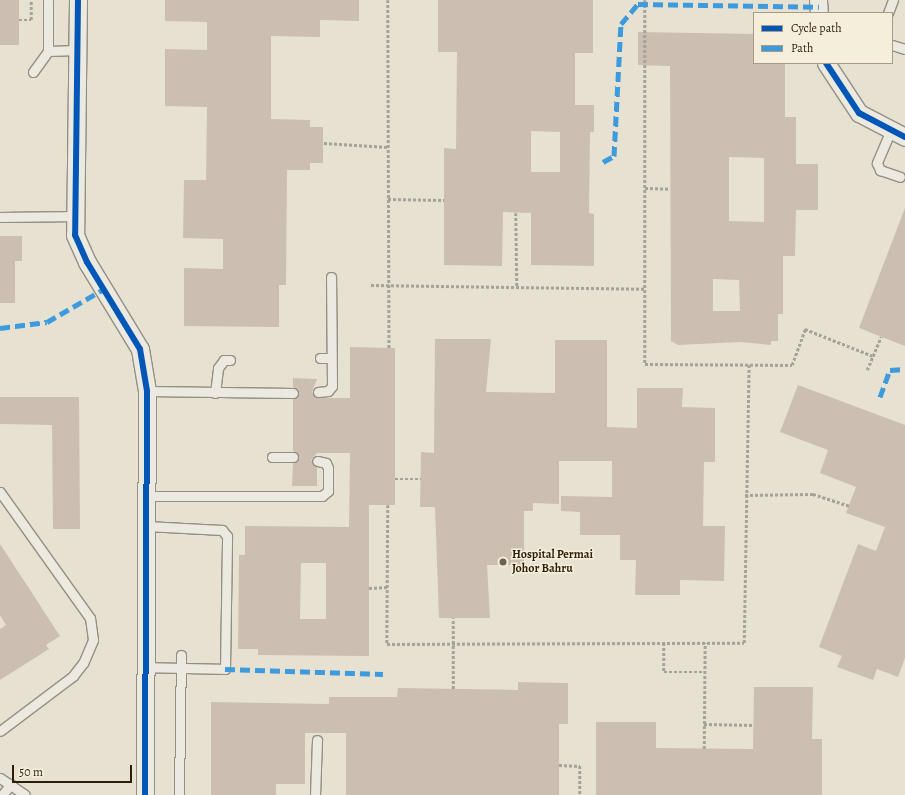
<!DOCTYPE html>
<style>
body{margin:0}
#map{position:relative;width:905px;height:795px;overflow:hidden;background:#e7e1d1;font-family:Alegreya,serif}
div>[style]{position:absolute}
.building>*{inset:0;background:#ccbfb1;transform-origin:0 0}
.path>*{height:2.5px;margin-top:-1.25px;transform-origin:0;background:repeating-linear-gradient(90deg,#a6a29a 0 3px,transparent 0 5px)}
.roads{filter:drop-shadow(1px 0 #948f83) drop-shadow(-1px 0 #948f83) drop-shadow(0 1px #948f83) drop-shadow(0 -1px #948f83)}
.lane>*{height:9px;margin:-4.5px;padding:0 4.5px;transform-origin:4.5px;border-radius:4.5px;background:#ece9e0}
.street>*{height:17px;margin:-8.5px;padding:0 8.5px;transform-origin:8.5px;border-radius:8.5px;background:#ece9e0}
.quiet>*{height:5px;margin-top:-2.5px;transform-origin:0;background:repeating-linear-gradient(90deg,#3d9bdd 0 10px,transparent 0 15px)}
.cycleway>*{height:6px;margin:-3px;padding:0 3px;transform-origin:3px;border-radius:3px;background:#0057b8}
.dots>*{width:11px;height:11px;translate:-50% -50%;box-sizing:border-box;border:2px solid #f5eedb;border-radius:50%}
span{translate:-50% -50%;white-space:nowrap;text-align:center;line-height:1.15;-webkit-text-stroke:3px #f5eedb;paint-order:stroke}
.poi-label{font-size:12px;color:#2d1e07;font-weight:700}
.left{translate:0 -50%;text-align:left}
.legend{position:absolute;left:753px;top:12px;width:140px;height:52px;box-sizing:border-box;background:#f5eedb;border:1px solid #a59b86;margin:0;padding:5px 7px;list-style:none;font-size:12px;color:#2d1e07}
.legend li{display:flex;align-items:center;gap:8px;height:20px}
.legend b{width:20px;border:1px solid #a59b86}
.scale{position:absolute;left:12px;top:765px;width:120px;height:18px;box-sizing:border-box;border:2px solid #2d1e07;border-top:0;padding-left:5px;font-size:12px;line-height:14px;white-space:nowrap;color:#2d1e07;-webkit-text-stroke:3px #f5eedb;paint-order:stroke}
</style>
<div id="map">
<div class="building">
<div style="left:0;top:0;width:19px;height:45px"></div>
<div style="clip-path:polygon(165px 0,359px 0,359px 21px,320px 20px,320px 37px,271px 36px,271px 119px,310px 120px,310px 127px,323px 127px,323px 163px,310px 163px,310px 170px,287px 170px,286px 285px,279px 285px,279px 327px,184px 326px,184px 268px,223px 269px,223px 239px,183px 238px,184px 180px,206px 180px,207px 107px,165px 106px,165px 49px,207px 50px,207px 22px,165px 21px)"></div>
<div style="clip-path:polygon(evenodd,438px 0,593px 0,593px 53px,575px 53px,575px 105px,594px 105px,594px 132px,590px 132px,589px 213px,594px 214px,594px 266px,531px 265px,531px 213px,503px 212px,502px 266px,444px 265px,444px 148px,456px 149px,457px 52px,438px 52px,438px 0,531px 131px,560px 132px,560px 172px,531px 172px,531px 131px)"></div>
<div style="clip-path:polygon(evenodd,638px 32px,754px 34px,754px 63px,785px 63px,785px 117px,796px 117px,796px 164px,818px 164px,818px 210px,796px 210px,795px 256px,783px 256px,783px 314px,778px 314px,778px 341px,771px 341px,771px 345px,740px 342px,678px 345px,671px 341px,670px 66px,638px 65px,638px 32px,729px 157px,764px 158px,764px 222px,729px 221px,729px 157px,638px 32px,713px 279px,739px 280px,740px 311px,713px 311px,713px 279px)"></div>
<div style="clip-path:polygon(905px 208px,905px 346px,859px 328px)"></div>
<div style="clip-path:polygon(0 236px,22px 236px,22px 261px,15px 261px,15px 303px,0 303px)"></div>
<div style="clip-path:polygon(435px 339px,491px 339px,486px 392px,555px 393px,555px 340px,607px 340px,607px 427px,637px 428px,637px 388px,683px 388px,682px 407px,715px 408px,715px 462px,704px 462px,703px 526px,725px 526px,724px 581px,680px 580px,680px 595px,635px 595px,636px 560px,620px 560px,620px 535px,580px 535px,580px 512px,561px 511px,561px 496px,612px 497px,612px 461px,559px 461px,559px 504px,533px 503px,533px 511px,524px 511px,524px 565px,487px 565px,490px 618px,439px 618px,435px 507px,420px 507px,421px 452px,434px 453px)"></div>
<div style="clip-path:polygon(evenodd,350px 347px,395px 348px,395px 505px,369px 505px,369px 656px,258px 655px,258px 649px,238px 649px,239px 555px,245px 555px,245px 526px,349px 527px,350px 453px,317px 453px,311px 460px,317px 467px,317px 486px,292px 486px,293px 463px,299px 457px,293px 451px,293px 399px,299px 393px,293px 387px,293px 378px,317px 379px,312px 392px,318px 398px,350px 398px,350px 347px,301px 563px,326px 563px,326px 619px,300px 619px,301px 563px)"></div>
<div style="clip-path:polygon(798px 385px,905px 425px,905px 658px,898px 677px,877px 669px,873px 680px,837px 667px,842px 656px,819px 647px,858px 544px,876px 551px,885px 527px,846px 513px,856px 487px,820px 473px,828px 450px,780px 432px)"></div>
<div style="clip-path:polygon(0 397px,79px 397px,80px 529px,53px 529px,52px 425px,0 424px)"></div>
<div style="clip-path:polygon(0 544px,60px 636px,46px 645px,49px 649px,0 680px,0 629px,6px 625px,0 615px)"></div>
<div style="clip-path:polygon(518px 682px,568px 683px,568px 724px,559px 724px,559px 795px,346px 795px,346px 733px,305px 733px,305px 784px,276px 784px,276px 795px,211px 795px,211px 702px,329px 704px,329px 697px,397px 697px,398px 688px,518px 690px)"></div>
<div style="clip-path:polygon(754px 687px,813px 687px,812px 739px,822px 739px,822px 795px,596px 795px,596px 722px,656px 722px,656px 748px,753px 749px)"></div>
</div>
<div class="path">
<div style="left:388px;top:0;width:348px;rotate:89.8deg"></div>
<div style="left:645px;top:0;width:364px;rotate:90deg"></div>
<div style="left:645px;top:364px;width:147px;rotate:0.4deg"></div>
<div style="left:792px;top:365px;width:38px;rotate:-70deg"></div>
<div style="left:805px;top:329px;width:73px;rotate:21.7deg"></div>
<div style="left:19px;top:20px;width:12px"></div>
<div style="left:31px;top:20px;width:20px;rotate:-90deg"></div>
<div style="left:324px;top:143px;width:64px;rotate:3.6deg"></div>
<div style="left:645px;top:188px;width:25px;rotate:2deg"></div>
<div style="left:388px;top:199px;width:56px;rotate:1deg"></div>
<div style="left:516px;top:213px;width:74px;rotate:89.2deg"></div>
<div style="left:371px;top:285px;width:275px;rotate:0.8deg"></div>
<div style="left:867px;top:370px;width:36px;rotate:-67deg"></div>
<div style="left:395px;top:479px;width:26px"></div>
<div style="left:745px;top:495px;width:68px;rotate:-0.8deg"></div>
<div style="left:813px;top:494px;width:38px;rotate:18deg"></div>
<div style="left:388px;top:505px;width:139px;rotate:90.4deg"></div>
<div style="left:387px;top:644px;width:357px;rotate:-0.2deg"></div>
<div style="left:744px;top:643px;width:278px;rotate:-89deg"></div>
<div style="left:369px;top:588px;width:19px;rotate:-3deg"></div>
<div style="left:664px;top:643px;width:29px;rotate:90deg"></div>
<div style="left:664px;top:672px;width:40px"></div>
<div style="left:453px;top:689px;width:71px;rotate:-90deg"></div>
<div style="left:704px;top:724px;width:50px;rotate:1.1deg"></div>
<div style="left:704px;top:749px;width:106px;rotate:-89.5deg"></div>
<div style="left:559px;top:765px;width:21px;rotate:3deg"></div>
<div style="left:580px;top:766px;width:29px;rotate:90deg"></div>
</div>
<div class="roads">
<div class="lane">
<div style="left:888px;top:13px;width:14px;rotate:-69deg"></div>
<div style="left:892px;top:45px;width:14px;rotate:17deg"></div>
<div style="left:48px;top:51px;width:29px;rotate:-2deg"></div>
<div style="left:33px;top:72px;width:26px;rotate:-54deg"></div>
<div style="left:48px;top:51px;width:51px;rotate:-90deg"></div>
<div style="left:890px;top:132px;width:34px;rotate:113deg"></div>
<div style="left:877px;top:163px;width:8px;rotate:67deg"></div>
<div style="left:880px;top:170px;width:21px;rotate:19deg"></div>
<div style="left:0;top:217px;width:75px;rotate:-0.8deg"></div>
<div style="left:320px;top:358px;width:11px"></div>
<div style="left:147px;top:391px;width:146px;rotate:0.8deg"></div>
<div style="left:318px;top:392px;width:10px;rotate:-6deg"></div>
<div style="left:328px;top:391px;width:6px;rotate:-51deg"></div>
<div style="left:332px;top:386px;width:109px;rotate:-90.5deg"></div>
<div style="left:215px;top:393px;width:25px;rotate:-83deg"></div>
<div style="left:218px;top:368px;width:10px;rotate:-53deg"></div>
<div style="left:224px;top:360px;width:6px"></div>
<div style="left:272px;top:457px;width:21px"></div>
<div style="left:0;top:492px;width:155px;rotate:54.5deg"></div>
<div style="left:90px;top:618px;width:22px;rotate:82deg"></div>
<div style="left:93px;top:640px;width:25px;rotate:113deg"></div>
<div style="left:83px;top:663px;width:16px;rotate:128deg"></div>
<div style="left:73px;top:676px;width:91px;rotate:143deg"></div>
<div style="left:146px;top:496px;width:176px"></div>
<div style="left:322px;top:496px;width:8px;rotate:-40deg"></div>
<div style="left:328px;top:491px;width:23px;rotate:-90deg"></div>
<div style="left:328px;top:468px;width:5px;rotate:-112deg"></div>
<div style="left:326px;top:463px;width:9px;rotate:-167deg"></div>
<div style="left:144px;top:667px;width:81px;rotate:1.4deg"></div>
<div style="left:225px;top:669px;width:133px;rotate:-89.1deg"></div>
<div style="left:227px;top:536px;width:8px;rotate:-130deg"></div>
<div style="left:222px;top:530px;width:76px;rotate:-177deg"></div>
<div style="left:0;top:778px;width:30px;rotate:34deg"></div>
<div style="left:2px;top:795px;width:14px;rotate:-51deg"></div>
<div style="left:179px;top:795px;width:140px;rotate:-89.2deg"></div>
<div style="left:315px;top:795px;width:55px;rotate:-87.9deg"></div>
</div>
<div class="street">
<div style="left:78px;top:0;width:235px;rotate:90.7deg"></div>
<div style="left:75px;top:235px;width:30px;rotate:66deg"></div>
<div style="left:87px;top:262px;width:102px;rotate:58.7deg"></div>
<div style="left:140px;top:349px;width:43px;rotate:80.5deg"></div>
<div style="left:147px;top:391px;width:404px;rotate:90.3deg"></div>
<div style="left:818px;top:0;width:13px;rotate:86deg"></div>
<div style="left:826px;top:63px;width:60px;rotate:56.6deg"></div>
<div style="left:859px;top:113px;width:52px;rotate:27.6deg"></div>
</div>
</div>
<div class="quiet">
<div style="left:603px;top:162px;width:13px;rotate:-29deg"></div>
<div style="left:614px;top:156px;width:132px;rotate:-87deg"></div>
<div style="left:621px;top:24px;width:26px;rotate:-50deg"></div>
<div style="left:638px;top:4px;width:181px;rotate:0.9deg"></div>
<div style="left:0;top:328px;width:47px;rotate:-7.3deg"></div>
<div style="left:47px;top:322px;width:66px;rotate:-30.1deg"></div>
<div style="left:880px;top:397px;width:29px;rotate:-70deg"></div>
<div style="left:890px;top:370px;width:15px;rotate:-4deg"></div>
<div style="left:225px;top:669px;width:158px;rotate:1.8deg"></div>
</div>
<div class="cycleway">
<div style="left:78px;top:0;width:235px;rotate:90.7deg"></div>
<div style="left:75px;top:235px;width:30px;rotate:66deg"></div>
<div style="left:87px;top:262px;width:102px;rotate:58.7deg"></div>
<div style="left:140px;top:349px;width:43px;rotate:80.5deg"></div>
<div style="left:147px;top:391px;width:404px;rotate:90.3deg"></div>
<div style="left:826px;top:63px;width:60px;rotate:56.6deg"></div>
<div style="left:859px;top:113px;width:52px;rotate:27.6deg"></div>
</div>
<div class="dots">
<div style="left:503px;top:562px;background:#6e624e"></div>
</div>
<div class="poi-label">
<span class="left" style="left:512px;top:562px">Hospital Permai<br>Johor Bahru</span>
</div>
<ul class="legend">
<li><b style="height:5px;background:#0057b8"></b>Cycle path</li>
<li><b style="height:5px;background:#3d9bdd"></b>Path</li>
</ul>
<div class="scale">50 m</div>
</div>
